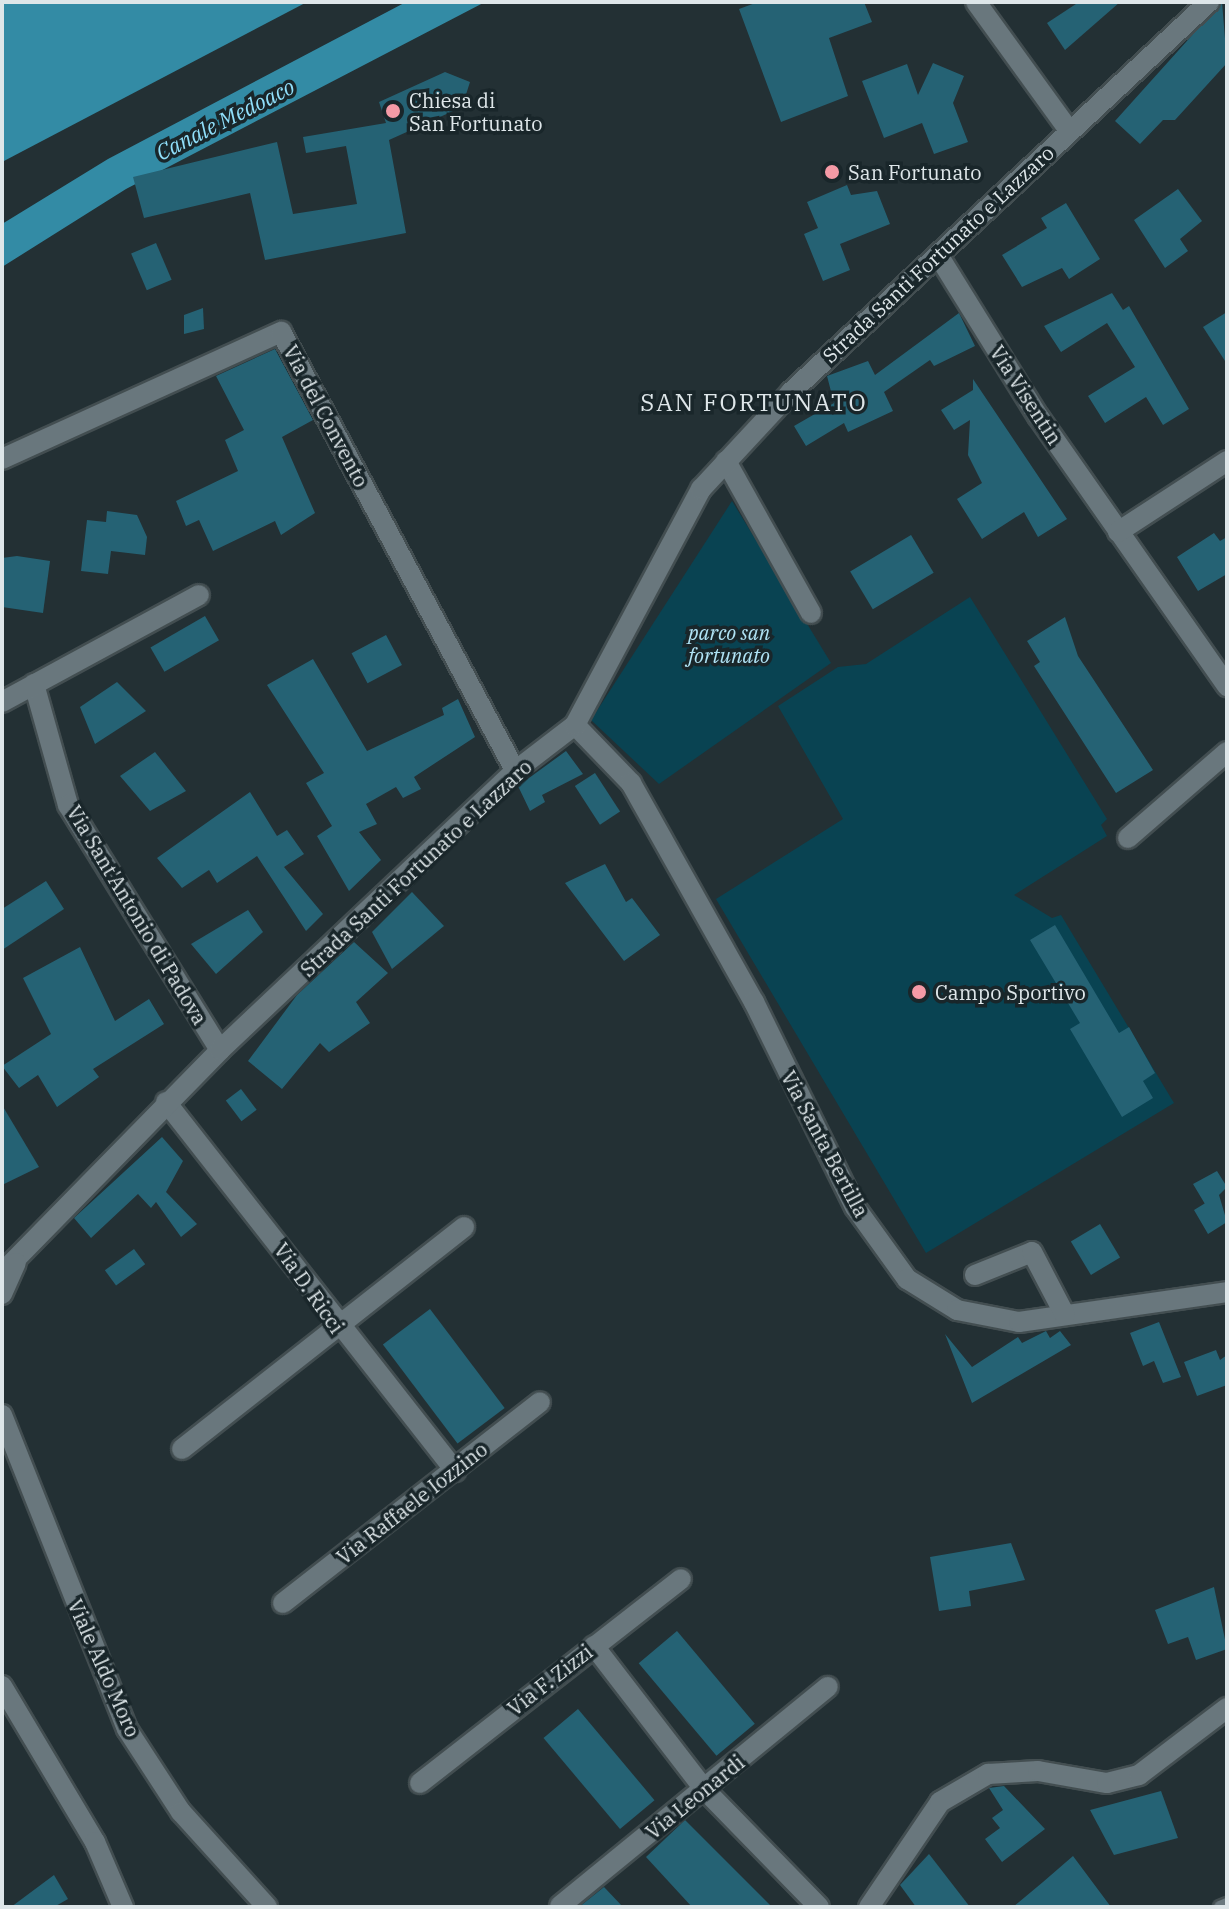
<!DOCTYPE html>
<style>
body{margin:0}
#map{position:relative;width:1229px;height:1909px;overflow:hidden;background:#233034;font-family:"IBM Plex Serif",serif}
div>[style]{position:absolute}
.green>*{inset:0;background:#094352}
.water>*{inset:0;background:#338ba5}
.building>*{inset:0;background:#256274;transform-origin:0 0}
.roads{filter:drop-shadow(2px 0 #434e51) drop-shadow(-2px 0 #434e51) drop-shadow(0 2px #434e51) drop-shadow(0 -2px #434e51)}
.service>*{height:12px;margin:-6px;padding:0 6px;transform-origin:6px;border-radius:6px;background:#69777d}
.minor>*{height:20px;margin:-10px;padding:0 10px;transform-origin:10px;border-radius:10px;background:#69777d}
.secondary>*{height:20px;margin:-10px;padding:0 10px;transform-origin:10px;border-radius:10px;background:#69777d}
.dots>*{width:22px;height:22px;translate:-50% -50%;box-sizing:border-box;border:4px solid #19262a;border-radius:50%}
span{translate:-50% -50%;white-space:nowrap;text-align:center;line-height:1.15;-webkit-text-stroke:7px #19262a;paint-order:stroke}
.poi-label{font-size:20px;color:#dee6e9}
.left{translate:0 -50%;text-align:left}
.street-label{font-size:20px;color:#dee6e9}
.park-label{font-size:20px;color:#b0e3f5;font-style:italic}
.water-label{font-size:22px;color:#90dffa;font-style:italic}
.quarter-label{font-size:24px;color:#dee6e9;letter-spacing:2px}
.frame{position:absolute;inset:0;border:4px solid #dee6e9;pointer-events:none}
</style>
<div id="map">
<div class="green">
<div style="clip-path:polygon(732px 501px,831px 663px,659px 784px,591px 720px)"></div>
<div style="clip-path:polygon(970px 597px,1107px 819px,1101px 825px,1107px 836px,1014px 895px,1052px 918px,1061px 915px,1174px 1103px,926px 1253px,716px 899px,843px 819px,778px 706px,838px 667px,866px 664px)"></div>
</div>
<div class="water">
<div style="clip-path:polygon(2px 2px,307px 2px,2px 162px)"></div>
<div style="clip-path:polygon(406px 2px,485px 2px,126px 189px,2px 267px,2px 224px,108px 159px)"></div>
</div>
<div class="building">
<div style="clip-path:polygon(758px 2px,864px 2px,872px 22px,829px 38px,848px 96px,781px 122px,739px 9px)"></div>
<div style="clip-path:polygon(1079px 2px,1120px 2px,1065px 50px,1047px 23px)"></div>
<div style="clip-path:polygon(1222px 2px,1227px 63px,1175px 120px,1163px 120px,1140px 144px,1115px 121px)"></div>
<div style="clip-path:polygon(933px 63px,964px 76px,953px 103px,968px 142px,934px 154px,922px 123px,884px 138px,862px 81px,907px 64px,918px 95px)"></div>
<div style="clip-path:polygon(445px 72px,470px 82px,462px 107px,389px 140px,406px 233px,265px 260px,250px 193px,144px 218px,133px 177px,277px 142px,293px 214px,357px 204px,346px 146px,306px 153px,303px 137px,386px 123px,379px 102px)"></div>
<div style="clip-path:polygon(847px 185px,851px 195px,877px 191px,890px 224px,840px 244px,850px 270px,823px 281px,804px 234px,818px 228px,807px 202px)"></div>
<div style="clip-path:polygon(1178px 189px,1202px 221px,1180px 239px,1188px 251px,1165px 268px,1134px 220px)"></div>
<div style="clip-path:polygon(1066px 203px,1100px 259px,1069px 279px,1062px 268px,1022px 287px,1002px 255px,1047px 228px,1041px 218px)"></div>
<div style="left:156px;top:243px;width:40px;height:27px;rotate:67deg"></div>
<div style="clip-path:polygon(1112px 293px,1123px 310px,1129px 306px,1189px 409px,1163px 425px,1146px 397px,1105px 423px,1088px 396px,1135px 367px,1107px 323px,1061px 352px,1044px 326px)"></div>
<div style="clip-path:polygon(203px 308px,204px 329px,184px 334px,184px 315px)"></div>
<div style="clip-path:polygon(1227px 312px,1227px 364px,1203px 327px)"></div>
<div style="clip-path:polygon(959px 313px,975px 346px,934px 366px,930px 360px,884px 392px,893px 411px,848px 432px,844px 423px,806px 446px,794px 426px,834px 403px,827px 376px,868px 361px,875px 375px)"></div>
<div style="clip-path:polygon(275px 349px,313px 420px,282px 437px,315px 513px,281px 535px,275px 521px,213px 551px,199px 520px,186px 526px,176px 501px,238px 471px,225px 440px,244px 430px,216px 376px)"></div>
<div style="clip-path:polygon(973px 379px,1067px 519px,1038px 537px,1024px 512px,982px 539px,957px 499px,982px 483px,968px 455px,970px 420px,954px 430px,941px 410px,973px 390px)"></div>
<div style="clip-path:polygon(107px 511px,137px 515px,147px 537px,145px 555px,111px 551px,108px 574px,81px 571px,87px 520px,106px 522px)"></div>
<div style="clip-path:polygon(1214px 533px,1220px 541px,1227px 537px,1227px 574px,1198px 591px,1177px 557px)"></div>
<div style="left:911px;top:535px;width:44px;height:71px;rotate:59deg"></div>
<div style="clip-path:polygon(17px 556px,50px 561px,43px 613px,2px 607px,2px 558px)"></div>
<div style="left:205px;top:616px;width:28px;height:63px;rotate:60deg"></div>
<div style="clip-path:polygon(1065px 617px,1078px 656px,1153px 770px,1116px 793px,1034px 666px,1040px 662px,1027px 641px)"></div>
<div style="left:386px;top:635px;width:34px;height:39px;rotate:62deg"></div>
<div style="clip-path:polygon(313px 659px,367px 751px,444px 715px,442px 708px,458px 699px,475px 737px,414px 777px,421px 789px,403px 798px,396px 787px,366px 804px,377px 824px,359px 832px,381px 860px,349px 891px,317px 836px,332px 826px,306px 783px,324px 773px,267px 685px)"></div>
<div style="clip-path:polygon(117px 682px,146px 711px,95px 744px,80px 707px)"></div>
<div style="clip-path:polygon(566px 751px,583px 774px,542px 795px,545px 802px,530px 811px,518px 786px)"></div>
<div style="clip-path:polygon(155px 752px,186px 791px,150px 811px,120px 776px)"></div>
<div style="left:595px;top:773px;width:46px;height:24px;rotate:57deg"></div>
<div style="clip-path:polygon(250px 792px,277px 836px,287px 830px,304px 854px,284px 867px,323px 914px,306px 931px,257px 856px,217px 883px,209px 870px,182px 888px,157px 858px)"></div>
<div style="clip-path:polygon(605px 864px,626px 902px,632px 898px,660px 935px,624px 961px,565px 883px)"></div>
<div style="clip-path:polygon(46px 881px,64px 909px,2px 950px,2px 909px)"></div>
<div style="clip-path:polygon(412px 892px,444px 926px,392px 969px,372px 932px)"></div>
<div style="clip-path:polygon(248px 910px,263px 932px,216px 974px,191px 944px)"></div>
<div style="clip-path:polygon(1055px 925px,1119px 1033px,1129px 1027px,1155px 1073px,1143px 1081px,1153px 1098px,1122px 1117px,1070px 1029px,1080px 1023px,1030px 940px)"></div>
<div style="clip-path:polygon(354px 942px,388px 973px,356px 1002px,370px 1023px,329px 1052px,320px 1043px,282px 1089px,248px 1061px,297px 995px)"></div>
<div style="clip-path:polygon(80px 947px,115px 1021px,149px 999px,164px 1024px,93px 1069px,99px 1077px,57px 1107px,38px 1075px,19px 1088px,2px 1066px,51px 1034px,23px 978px)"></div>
<div style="left:241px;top:1089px;width:26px;height:19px;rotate:53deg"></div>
<div style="clip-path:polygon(2px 1105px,39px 1167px,2px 1185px)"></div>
<div style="clip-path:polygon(162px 1137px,183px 1161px,166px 1192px,197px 1224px,181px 1237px,156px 1202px,151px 1208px,138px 1194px,91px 1238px,74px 1218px)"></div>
<div style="clip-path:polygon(1217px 1171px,1227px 1187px,1219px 1195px,1227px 1222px,1208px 1234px,1194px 1210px,1212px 1199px,1205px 1204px,1193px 1184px)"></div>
<div style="left:1100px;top:1224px;width:39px;height:34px;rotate:59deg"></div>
<div style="left:134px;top:1249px;width:19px;height:36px;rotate:54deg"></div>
<div style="left:430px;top:1309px;width:124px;height:59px;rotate:53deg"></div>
<div style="clip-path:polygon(1159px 1322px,1181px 1377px,1163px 1383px,1154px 1361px,1143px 1366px,1130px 1333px)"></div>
<div style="clip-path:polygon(1046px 1331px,1050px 1338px,1060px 1331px,1071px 1345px,972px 1403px,945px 1334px,972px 1367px,1018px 1337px,1022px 1343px)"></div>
<div style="clip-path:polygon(1216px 1350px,1220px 1360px,1227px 1355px,1227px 1385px,1197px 1396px,1184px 1362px)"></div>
<div style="clip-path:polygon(1011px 1543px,1025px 1580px,969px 1591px,971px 1606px,939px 1611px,930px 1557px)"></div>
<div style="clip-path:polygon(1214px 1587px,1227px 1649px,1196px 1660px,1188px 1637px,1168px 1644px,1155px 1610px)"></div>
<div style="left:677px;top:1631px;width:121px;height:50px;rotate:50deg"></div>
<div style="left:578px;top:1709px;width:119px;height:45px;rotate:50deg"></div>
<div style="clip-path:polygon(1004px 1786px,1045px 1829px,1002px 1862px,985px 1839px,1000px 1828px,992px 1818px,1003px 1810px,989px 1788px)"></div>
<div style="clip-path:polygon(1161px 1791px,1178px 1838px,1114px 1855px,1090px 1810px)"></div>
<div style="clip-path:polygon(685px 1820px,772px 1907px,692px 1907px,646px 1857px)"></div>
<div style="clip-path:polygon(929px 1854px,970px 1907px,916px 1907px,900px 1885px)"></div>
<div style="clip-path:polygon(1073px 1856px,1111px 1907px,1013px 1907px,1043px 1882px)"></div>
<div style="clip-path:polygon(54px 1875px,68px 1899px,54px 1907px,11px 1907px)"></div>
<div style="clip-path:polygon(604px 1887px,623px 1907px,579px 1907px)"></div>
</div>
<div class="roads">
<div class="service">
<div style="left:1220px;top:1907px;width:8px;rotate:-23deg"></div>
</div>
<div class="minor">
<div style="left:976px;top:2px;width:160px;rotate:54.1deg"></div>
<div style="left:938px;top:255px;width:190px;rotate:58.2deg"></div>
<div style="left:1038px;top:416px;width:330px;rotate:55deg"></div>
<div style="left:2px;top:459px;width:307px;rotate:-24.5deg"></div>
<div style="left:281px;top:332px;width:497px;rotate:61.9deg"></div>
<div style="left:726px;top:461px;width:174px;rotate:60.8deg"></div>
<div style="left:1118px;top:532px;width:130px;rotate:-33.1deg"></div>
<div style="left:34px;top:684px;width:126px;rotate:74.3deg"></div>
<div style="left:68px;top:805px;width:288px;rotate:58.2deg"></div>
<div style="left:2px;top:702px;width:224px;rotate:-28.5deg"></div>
<div style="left:575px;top:725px;width:81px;rotate:46deg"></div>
<div style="left:631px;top:783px;width:251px;rotate:60.7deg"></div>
<div style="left:754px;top:1002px;width:229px;rotate:63.8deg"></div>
<div style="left:855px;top:1207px;width:89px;rotate:54.2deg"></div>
<div style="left:907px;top:1279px;width:59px;rotate:31.8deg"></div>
<div style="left:957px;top:1310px;width:63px;rotate:11deg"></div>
<div style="left:1019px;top:1322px;width:210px;rotate:-8.2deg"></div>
<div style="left:1128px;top:838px;width:131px;rotate:-41deg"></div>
<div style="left:166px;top:1102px;width:469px;rotate:51.9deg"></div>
<div style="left:2px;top:1273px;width:312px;rotate:-45.6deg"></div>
<div style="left:220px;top:1050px;width:406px;rotate:-43.4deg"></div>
<div style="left:515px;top:771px;width:76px;rotate:-37.5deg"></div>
<div style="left:575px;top:725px;width:268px;rotate:-61.9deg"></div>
<div style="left:701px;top:489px;width:132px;rotate:-47.1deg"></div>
<div style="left:791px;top:392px;width:572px;rotate:-43.02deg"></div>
<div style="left:975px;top:1275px;width:61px;rotate:-22deg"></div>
<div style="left:1032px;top:1252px;width:71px;rotate:62.4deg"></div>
<div style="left:2px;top:1294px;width:34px;rotate:-66deg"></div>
<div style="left:182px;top:1449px;width:359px;rotate:-38.2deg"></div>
<div style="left:283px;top:1603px;width:326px;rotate:-38deg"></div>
<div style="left:594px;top:1646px;width:182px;rotate:52.4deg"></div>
<div style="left:705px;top:1790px;width:163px;rotate:45.7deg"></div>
<div style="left:2px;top:1686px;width:182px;rotate:59.2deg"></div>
<div style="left:95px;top:1842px;width:71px;rotate:66.7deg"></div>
<div style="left:420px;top:1783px;width:331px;rotate:-38deg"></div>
<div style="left:560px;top:1906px;width:346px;rotate:-39.3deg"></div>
<div style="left:869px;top:1907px;width:127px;rotate:-55.9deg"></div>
<div style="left:940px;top:1802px;width:56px;rotate:-30.3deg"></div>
<div style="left:988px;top:1774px;width:50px;rotate:-3.4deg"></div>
<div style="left:1038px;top:1771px;width:70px;rotate:9.9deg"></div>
<div style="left:1107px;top:1783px;width:33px;rotate:-14deg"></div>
<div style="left:1139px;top:1775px;width:111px;rotate:-37.3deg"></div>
</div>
<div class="secondary">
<div style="left:2px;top:1415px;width:338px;rotate:68.3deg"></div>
<div style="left:127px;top:1729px;width:99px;rotate:57deg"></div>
<div style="left:181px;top:1812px;width:128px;rotate:47.8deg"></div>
</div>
</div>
<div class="dots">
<div style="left:393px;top:111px;background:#f49aa6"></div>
<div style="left:832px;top:172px;background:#f49aa6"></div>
<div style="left:919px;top:992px;background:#f49aa6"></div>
</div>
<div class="poi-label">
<span class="left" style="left:409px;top:112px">Chiesa di<br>San Fortunato</span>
<span class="left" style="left:848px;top:172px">San Fortunato</span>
<span class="left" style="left:935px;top:992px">Campo Sportivo</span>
</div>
<div class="street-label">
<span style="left:938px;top:254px;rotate:-43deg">Strada Santi Fortunato e Lazzaro</span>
<span style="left:1026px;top:395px;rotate:57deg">Via Visentin</span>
<span style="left:326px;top:416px;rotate:62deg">Via del Convento</span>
<span style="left:416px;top:868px;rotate:-43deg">Strada Santi Fortunato e Lazzaro</span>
<span style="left:137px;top:915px;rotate:59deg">Via Sant'Antonio di Padova</span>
<span style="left:825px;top:1144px;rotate:62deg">Via Santa Bertilla</span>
<span style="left:309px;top:1288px;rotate:55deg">Via D. Ricci</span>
<span style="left:412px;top:1503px;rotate:-38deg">Via Raffaele Iozzino</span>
<span style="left:104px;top:1668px;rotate:66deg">Viale Aldo Moro</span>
<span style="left:550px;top:1680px;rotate:-38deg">Via F. Zizzi</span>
<span style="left:695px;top:1797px;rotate:-39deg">Via Leonardi</span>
</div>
<div class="park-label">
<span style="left:729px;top:644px">parco san<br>fortunato</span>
</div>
<div class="water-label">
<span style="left:225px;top:119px;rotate:-27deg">Canale Medoaco</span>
</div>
<div class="quarter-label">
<span style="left:754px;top:403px">SAN FORTUNATO</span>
</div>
<div class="frame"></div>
</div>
